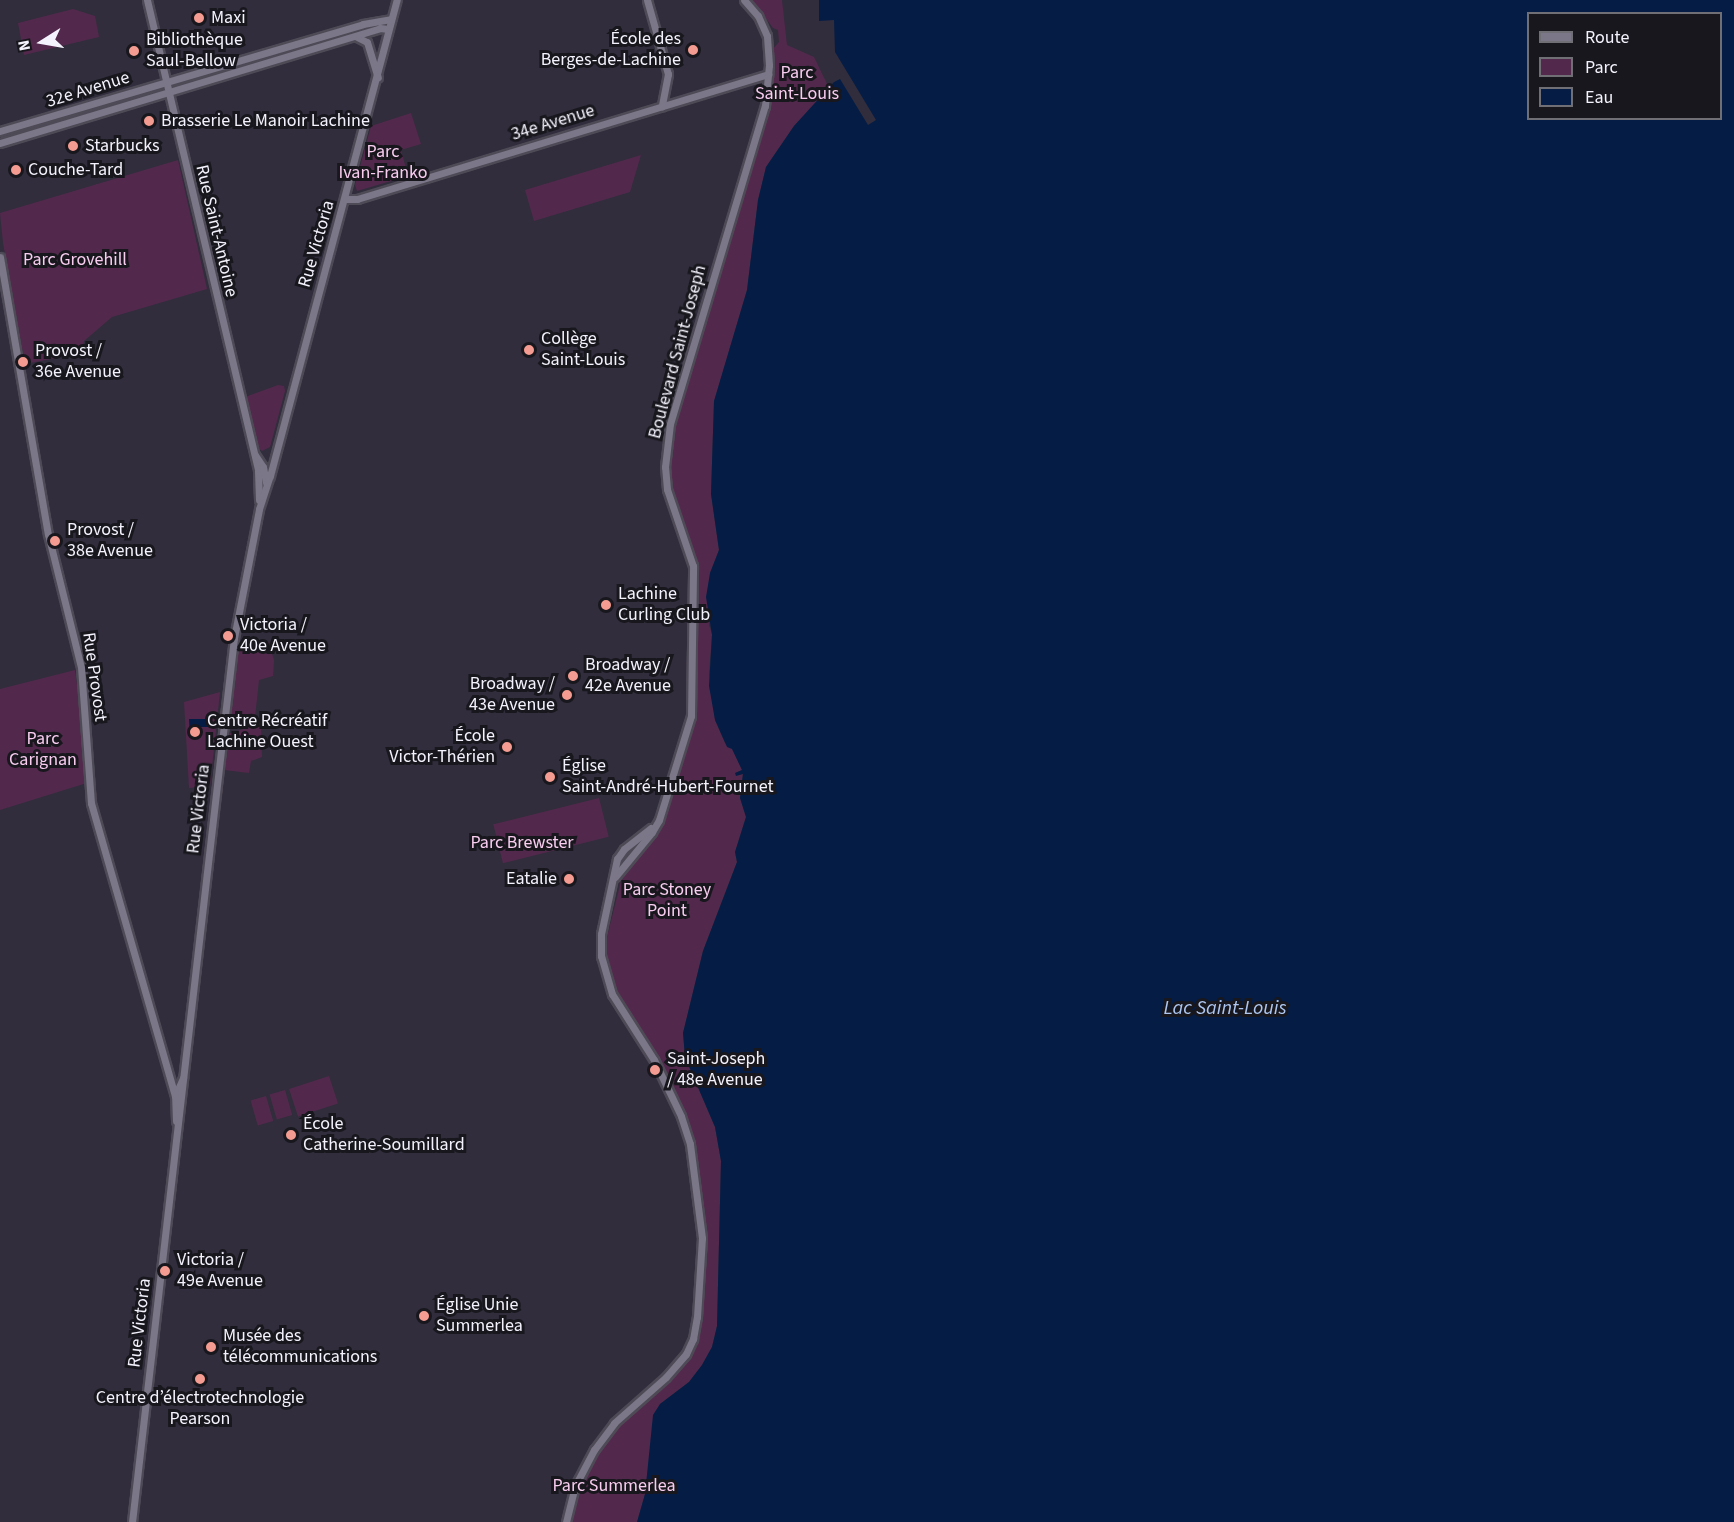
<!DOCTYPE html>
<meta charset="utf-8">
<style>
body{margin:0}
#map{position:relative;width:1734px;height:1522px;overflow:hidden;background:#312d3c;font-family:"Source Sans 3",sans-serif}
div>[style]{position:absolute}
.green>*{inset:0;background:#52294c;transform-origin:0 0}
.water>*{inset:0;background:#051d45}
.roads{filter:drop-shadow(2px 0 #4e4a56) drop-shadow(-2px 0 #4e4a56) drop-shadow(0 2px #4e4a56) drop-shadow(0 -2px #4e4a56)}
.secondary>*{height:7px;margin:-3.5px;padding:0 3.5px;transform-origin:3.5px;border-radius:3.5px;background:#7b7788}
.dots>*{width:16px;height:16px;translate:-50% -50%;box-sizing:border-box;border:3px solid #18171d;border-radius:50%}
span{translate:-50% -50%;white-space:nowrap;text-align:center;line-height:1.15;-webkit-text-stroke:6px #18171d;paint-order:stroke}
.poi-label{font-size:18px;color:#f4f2fc}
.left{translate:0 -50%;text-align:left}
.right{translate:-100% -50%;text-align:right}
.park-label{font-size:18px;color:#f9cdf0}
.street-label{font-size:18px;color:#f4f2fc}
.water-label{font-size:20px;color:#adc7f2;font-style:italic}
.legend{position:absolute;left:1527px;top:12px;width:195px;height:108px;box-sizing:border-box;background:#18171d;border:2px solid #706f76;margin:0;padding:8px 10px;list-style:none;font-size:18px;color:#f4f2fc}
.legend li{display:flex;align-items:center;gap:12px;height:30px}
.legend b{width:30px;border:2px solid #706f76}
.north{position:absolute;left:12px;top:12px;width:60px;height:60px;-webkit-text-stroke:4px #18171d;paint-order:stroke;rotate:259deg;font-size:16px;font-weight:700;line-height:24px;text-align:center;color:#f4f2fc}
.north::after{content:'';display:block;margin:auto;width:21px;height:27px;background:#f4f2fc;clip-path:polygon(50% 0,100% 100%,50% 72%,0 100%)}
</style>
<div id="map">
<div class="green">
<div style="clip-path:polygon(752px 0,782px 0,787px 45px,814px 57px,829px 88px,794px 126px,766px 167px,758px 200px,747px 290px,714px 402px,711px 494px,719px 550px,710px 573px,709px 625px,712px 634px,709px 673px,715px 720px,725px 743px,732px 748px,742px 770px,736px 773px,743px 773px,740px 798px,746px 817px,735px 852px,737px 862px,703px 951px,683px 1033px,685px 1057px,715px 1127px,721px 1161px,717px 1326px,712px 1347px,702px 1365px,689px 1382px,660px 1404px,645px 1494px,637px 1522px,570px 1522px,579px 1485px,593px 1456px,618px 1424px,670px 1377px,688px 1357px,696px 1341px,701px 1318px,705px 1242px,693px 1142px,686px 1119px,655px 1052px,614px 988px,607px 964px,605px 945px,621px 881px,661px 824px,695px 714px,693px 649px,696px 563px,672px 496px,668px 467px,674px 423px,742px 191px,757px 153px,769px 103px,772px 50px,779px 42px,778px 30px,773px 28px)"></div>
<div style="clip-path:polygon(73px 9px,95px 16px,99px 37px,24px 55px,18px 23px)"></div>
<div style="clip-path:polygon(411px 113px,421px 144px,401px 150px,408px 176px,357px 191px,355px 185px,371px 126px)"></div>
<div style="clip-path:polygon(641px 155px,630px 192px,534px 221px,525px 190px)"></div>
<div style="clip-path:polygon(178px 160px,207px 289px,112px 317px,84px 341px,82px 353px,25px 364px,3px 243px,0 213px)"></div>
<div style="clip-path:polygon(278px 385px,284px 386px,285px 391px,270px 447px,262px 451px,256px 446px,245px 397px)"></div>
<div style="clip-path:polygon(268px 641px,274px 660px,273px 676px,259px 680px,255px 717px,234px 723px,230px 719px,237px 652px)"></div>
<div style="clip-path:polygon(75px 670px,90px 782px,0 810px,0 689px)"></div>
<div style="clip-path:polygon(220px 692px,210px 786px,189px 788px,184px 702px)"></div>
<div style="clip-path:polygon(261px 723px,262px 757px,251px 761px,249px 773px,224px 770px,228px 734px)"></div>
<div style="left:599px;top:798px;width:40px;height:109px;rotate:76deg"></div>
<div style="left:329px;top:1076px;width:29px;height:42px;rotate:72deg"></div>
<div style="left:285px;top:1090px;width:26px;height:16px;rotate:74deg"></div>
<div style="left:266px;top:1096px;width:26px;height:16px;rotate:74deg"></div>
</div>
<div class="water">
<div style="clip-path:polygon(evenodd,819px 0,1734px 0,1734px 1522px,637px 1522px,645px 1494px,653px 1415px,660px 1404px,689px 1382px,702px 1365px,712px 1347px,717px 1326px,721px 1161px,715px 1127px,685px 1057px,683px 1033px,703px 951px,737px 862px,735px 852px,746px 817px,740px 798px,743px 774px,736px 776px,735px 773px,742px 770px,732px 749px,727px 747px,715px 720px,709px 686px,712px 635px,706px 597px,710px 573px,719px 550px,711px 494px,714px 401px,747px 290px,758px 200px,766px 167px,794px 126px,834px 82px,840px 79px,868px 125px,876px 120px,835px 52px,834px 20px,819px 21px,819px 0,1528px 14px,1720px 14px,1720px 118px,1528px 118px,1528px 14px)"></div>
<div style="clip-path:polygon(189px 719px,210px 719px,210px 727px,200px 727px,200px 738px,190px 738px)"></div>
</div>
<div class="roads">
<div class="secondary">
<div style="left:147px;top:0;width:484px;rotate:76.7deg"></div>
<div style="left:258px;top:471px;width:29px;rotate:88deg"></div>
<div style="left:647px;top:0;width:77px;rotate:74.2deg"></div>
<div style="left:668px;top:74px;width:33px;rotate:101deg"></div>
<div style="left:357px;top:37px;width:11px;rotate:27deg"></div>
<div style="left:367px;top:42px;width:37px;rotate:73deg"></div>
<div style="left:0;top:131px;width:378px;rotate:-16.4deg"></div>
<div style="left:363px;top:24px;width:28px;rotate:-10deg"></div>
<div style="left:0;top:143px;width:397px;rotate:-16.8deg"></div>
<div style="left:380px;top:28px;width:8px;rotate:7deg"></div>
<div style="left:345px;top:199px;width:12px"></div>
<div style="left:357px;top:199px;width:430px;rotate:-16.9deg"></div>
<div style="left:0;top:257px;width:281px;rotate:80.2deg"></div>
<div style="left:48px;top:534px;width:137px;rotate:76.1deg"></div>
<div style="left:81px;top:667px;width:136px;rotate:85.8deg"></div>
<div style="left:91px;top:803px;width:305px;rotate:74deg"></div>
<div style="left:255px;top:455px;width:14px;rotate:56deg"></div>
<div style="left:263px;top:467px;width:16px;rotate:79deg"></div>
<div style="left:615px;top:877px;width:58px;rotate:-50.6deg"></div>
<div style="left:652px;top:832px;width:14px;rotate:-60deg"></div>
<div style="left:659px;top:820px;width:109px;rotate:-72.9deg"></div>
<div style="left:691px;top:716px;width:150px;rotate:-89.2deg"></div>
<div style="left:693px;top:566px;width:81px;rotate:-108.7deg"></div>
<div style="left:667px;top:489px;width:22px;rotate:-95deg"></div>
<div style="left:665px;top:467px;width:43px;rotate:-83.4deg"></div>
<div style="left:670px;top:424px;width:332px;rotate:-73.4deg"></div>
<div style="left:765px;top:106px;width:41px;rotate:-84.4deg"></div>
<div style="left:769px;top:65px;width:29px;rotate:-94deg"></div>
<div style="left:767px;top:36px;width:22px;rotate:-114deg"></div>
<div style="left:758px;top:16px;width:21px;rotate:-131deg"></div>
<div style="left:176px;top:1121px;width:25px;rotate:-92deg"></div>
<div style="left:175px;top:1096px;width:20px;rotate:-66deg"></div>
<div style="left:132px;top:1522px;width:890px;rotate:-83.42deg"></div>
<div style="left:234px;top:638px;width:131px;rotate:-79deg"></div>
<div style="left:259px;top:509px;width:35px;rotate:-72deg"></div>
<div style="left:270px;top:476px;width:493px;rotate:-75.1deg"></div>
<div style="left:566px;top:1522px;width:37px;rotate:-76deg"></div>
<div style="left:575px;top:1486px;width:41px;rotate:-62.2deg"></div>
<div style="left:594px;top:1450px;width:34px;rotate:-53deg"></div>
<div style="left:614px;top:1423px;width:69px;rotate:-41.5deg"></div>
<div style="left:666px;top:1377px;width:30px;rotate:-49deg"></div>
<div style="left:686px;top:1354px;width:17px;rotate:-65deg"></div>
<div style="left:693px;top:1339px;width:22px;rotate:-80deg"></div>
<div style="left:697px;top:1317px;width:79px;rotate:-86.4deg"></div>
<div style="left:702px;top:1238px;width:95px;rotate:-97.3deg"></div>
<div style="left:690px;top:1144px;width:29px;rotate:-108deg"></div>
<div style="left:681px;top:1116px;width:62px;rotate:-115.7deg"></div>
<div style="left:654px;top:1060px;width:78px;rotate:-122.5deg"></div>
<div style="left:612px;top:994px;width:40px;rotate:-106deg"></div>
<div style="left:601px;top:956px;width:22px;rotate:-90deg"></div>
<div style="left:601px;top:934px;width:77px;rotate:-78deg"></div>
<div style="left:617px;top:859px;width:12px;rotate:-55deg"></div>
<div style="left:624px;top:849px;width:34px;rotate:-38deg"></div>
</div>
</div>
<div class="dots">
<div style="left:199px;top:18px;background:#f59c92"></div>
<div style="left:693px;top:50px;background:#f59c92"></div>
<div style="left:134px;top:51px;background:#f59c92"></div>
<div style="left:149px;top:121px;background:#f59c92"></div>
<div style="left:73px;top:146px;background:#f59c92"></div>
<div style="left:16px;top:170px;background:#f59c92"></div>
<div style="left:529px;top:350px;background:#f59c92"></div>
<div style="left:23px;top:362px;background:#f59c92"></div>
<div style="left:55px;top:541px;background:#f59c92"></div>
<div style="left:606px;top:605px;background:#f59c92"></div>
<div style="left:228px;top:636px;background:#f59c92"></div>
<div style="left:573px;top:676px;background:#f59c92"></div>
<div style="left:567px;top:695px;background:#f59c92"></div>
<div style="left:195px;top:732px;background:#f59c92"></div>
<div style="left:507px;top:747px;background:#f59c92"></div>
<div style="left:550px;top:777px;background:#f59c92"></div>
<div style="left:569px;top:879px;background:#f59c92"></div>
<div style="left:655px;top:1070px;background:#f59c92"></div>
<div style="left:291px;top:1135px;background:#f59c92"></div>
<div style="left:165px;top:1271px;background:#f59c92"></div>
<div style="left:424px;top:1316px;background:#f59c92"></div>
<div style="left:211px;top:1347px;background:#f59c92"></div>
<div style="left:200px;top:1379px;background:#f59c92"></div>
</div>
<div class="poi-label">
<span class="left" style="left:211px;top:18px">Maxi</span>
<span class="right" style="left:681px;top:50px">École des<br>Berges-de-Lachine</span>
<span class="left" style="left:146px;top:51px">Bibliothèque<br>Saul-Bellow</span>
<span class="left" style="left:161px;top:121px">Brasserie Le Manoir Lachine</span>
<span class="left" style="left:85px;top:146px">Starbucks</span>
<span class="left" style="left:28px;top:170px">Couche-Tard</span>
<span class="left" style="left:541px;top:350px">Collège<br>Saint-Louis</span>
<span class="left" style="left:35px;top:362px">Provost /<br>36e Avenue</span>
<span class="left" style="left:67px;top:541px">Provost /<br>38e Avenue</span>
<span class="left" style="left:618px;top:605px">Lachine<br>Curling Club</span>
<span class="left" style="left:240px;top:636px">Victoria /<br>40e Avenue</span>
<span class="left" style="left:585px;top:676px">Broadway /<br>42e Avenue</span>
<span class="right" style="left:555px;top:695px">Broadway /<br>43e Avenue</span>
<span class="left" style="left:207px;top:732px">Centre Récréatif<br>Lachine Ouest</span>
<span class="right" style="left:495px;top:747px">École<br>Victor-Thérien</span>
<span class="left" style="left:562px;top:777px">Église<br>Saint-André-Hubert-Fournet</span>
<span class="right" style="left:557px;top:879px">Eatalie</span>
<span class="left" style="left:667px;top:1070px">Saint-Joseph<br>/ 48e Avenue</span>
<span class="left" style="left:303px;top:1135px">École<br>Catherine-Soumillard</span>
<span class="left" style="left:177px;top:1271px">Victoria /<br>49e Avenue</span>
<span class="left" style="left:436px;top:1316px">Église Unie<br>Summerlea</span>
<span class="left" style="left:223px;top:1347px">Musée des<br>télécommunications</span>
<span style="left:200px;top:1409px">Centre d’électrotechnologie<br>Pearson</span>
</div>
<div class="park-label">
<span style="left:797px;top:84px">Parc<br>Saint-Louis</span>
<span style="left:383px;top:163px">Parc<br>Ivan-Franko</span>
<span style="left:75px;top:260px">Parc Grovehill</span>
<span style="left:43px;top:750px">Parc<br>Carignan</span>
<span style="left:522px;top:843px">Parc Brewster</span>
<span style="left:667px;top:901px">Parc Stoney<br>Point</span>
<span style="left:614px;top:1486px">Parc Summerlea</span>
</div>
<div class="street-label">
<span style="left:88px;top:90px;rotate:-17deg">32e Avenue</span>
<span style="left:553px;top:123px;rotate:-17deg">34e Avenue</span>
<span style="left:216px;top:231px;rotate:77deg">Rue Saint-Antoine</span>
<span style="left:317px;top:244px;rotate:-74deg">Rue Victoria</span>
<span style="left:678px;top:352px;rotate:-75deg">Boulevard Saint-Joseph</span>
<span style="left:94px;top:677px;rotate:82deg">Rue Provost</span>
<span style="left:199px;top:809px;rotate:-83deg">Rue Victoria</span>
<span style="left:140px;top:1323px;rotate:-83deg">Rue Victoria</span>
</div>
<div class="water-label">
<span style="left:1225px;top:1008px">Lac Saint-Louis</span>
</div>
<ul class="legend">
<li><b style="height:8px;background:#7b7788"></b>Route</li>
<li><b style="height:16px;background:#52294c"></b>Parc</li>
<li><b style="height:16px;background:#051d45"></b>Eau</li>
</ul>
<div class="north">N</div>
</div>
